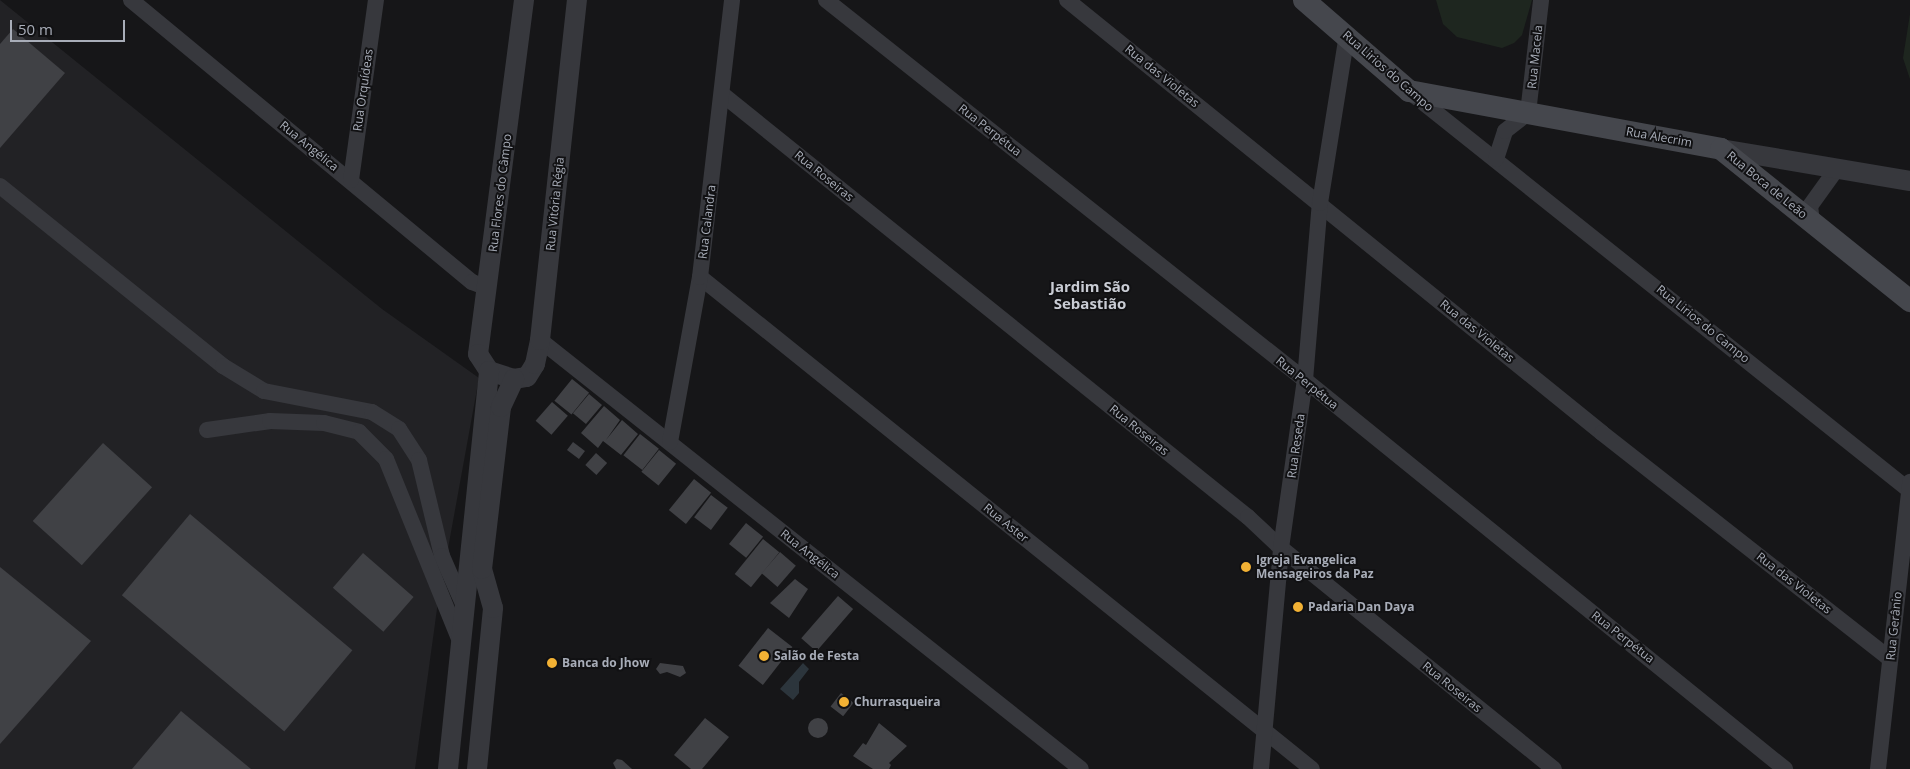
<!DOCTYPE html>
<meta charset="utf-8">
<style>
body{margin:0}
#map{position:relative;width:1910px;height:769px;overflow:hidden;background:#161618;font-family:"Open Sans",sans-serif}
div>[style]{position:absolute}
.built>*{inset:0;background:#222225}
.green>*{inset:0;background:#1e261f}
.water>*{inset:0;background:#2c353c}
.building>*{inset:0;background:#404145;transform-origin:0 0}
.round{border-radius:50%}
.minor>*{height:16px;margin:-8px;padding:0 8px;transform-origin:8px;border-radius:8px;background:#37383d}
.tertiary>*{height:20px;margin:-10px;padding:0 10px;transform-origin:10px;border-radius:10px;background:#37383d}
.secondary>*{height:22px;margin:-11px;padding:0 11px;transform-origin:11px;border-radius:11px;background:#45474d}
.dots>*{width:14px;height:14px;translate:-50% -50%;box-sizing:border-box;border:2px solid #111113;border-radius:50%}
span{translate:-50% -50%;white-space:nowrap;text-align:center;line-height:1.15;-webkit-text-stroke:4px #111113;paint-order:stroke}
.street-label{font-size:12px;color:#a8adb8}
.poi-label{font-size:12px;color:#a8adb8;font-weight:700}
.left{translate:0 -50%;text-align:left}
.quarter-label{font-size:15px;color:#c9ccd4;font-weight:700}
.scale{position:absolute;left:10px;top:20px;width:115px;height:22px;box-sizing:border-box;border:2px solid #a8adb8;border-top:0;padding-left:6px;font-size:15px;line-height:18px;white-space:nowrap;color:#a8adb8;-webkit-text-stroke:4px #111113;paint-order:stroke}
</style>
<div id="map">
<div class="built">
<div style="clip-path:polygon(0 0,382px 309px,479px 378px,437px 609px,415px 769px,0 769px)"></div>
</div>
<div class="green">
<div style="clip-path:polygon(1436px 0,1532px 0,1522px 35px,1514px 43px,1502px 48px,1457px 37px,1443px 24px)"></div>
<div style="clip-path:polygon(1910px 14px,1910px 79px,1903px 58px)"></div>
</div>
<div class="water">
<div style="clip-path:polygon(803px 663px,809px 669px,799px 682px,799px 693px,793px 700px,780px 689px)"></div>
</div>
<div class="building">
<div style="clip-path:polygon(13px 29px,65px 73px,0 148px,0 44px)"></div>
<div style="left:572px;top:379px;width:22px;height:28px;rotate:39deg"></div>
<div style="left:589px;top:394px;width:17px;height:25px;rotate:40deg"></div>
<div style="left:552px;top:402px;width:21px;height:25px;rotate:41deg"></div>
<div style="clip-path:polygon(604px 406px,620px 420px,606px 440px,622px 420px,638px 434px,621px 455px,603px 441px,598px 448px,581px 433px)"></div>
<div style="left:640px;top:434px;width:24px;height:27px;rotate:38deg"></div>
<div style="left:573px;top:442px;width:15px;height:10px;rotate:37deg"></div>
<div style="left:103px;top:443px;width:66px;height:105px;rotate:42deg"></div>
<div style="left:659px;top:450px;width:22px;height:28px;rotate:39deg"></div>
<div style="left:596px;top:453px;width:15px;height:16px;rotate:42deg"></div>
<div style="left:694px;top:479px;width:22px;height:40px;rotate:39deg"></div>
<div style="left:711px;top:495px;width:21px;height:28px;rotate:37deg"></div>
<div style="left:190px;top:514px;width:212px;height:106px;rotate:40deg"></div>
<div style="left:746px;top:523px;width:22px;height:27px;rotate:39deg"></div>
<div style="left:763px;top:539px;width:21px;height:45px;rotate:39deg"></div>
<div style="left:780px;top:552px;width:21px;height:28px;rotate:41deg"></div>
<div style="left:363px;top:553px;width:67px;height:46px;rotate:41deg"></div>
<div style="clip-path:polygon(0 567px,91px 641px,0 744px)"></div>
<div style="clip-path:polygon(795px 579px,808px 589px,789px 618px,770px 603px)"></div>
<div style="left:838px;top:596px;width:20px;height:56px;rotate:41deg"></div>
<div style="left:768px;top:628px;width:31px;height:48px;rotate:38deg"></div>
<div style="clip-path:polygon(660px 663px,683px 666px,686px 673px,680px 677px,667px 672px,660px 674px,656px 669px)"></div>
<div style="left:841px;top:693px;width:16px;height:17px;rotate:38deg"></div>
<div style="clip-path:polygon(181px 711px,251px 769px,132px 769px)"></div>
<div style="clip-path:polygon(705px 718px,729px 737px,702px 769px,691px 769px,674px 755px)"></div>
<div class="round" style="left:808px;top:718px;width:20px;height:20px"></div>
<div style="clip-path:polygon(879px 723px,907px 746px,889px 763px,891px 765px,889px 769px,873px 769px,853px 756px,863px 743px,866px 745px)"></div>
<div style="clip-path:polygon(617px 759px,622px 760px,632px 769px,616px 769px,613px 763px)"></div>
</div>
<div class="minor">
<div style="left:131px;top:0;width:442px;rotate:39.6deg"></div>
<div style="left:472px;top:282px;width:17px;rotate:21deg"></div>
<div style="left:826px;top:0;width:611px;rotate:38.43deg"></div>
<div style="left:1305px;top:380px;width:618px;rotate:39.02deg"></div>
<div style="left:1067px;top:0;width:688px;rotate:38.98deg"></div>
<div style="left:1602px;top:433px;width:366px;rotate:38.1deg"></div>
<div style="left:1410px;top:92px;width:638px;rotate:38.58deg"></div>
<div style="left:722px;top:94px;width:675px;rotate:38.81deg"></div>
<div style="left:1248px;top:517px;width:45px;rotate:43.2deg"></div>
<div style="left:1281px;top:548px;width:351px;rotate:39deg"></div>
<div style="left:1496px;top:159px;width:29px;rotate:-72deg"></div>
<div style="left:1505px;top:131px;width:29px;rotate:-38deg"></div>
<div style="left:1528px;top:113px;width:114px;rotate:-83.4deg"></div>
<div style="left:351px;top:180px;width:182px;rotate:-82.1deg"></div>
<div style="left:0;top:186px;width:287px;rotate:38.9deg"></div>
<div style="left:223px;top:366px;width:48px;rotate:31.4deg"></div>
<div style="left:264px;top:391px;width:110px;rotate:11deg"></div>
<div style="left:372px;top:412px;width:32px;rotate:32deg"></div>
<div style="left:399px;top:429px;width:37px;rotate:57deg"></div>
<div style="left:419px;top:460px;width:99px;rotate:76.5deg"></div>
<div style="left:442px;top:556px;width:55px;rotate:66.3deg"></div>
<div style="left:1812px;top:222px;width:16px;rotate:-97deg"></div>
<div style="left:1810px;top:206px;width:48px;rotate:-54.3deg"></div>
<div style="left:700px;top:277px;width:785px;rotate:38.8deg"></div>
<div style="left:540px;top:340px;width:690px;rotate:38.41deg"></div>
<div style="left:207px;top:430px;width:64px;rotate:-8.1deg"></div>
<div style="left:270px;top:421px;width:54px;rotate:2.1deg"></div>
<div style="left:324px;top:423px;width:36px;rotate:14deg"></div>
<div style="left:359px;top:432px;width:38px;rotate:45deg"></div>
<div style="left:386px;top:459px;width:196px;rotate:67.9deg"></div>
<div style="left:670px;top:442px;width:168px;rotate:-79.7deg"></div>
<div style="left:700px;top:277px;width:279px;rotate:-83.4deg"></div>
<div style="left:1261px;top:769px;width:222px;rotate:-84.8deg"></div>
<div style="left:1281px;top:548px;width:170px;rotate:-81.9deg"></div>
<div style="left:1305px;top:380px;width:178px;rotate:-85.2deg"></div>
<div style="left:1320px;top:203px;width:170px;rotate:-80.9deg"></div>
<div style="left:1878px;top:769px;width:289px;rotate:-83.6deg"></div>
</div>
<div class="tertiary">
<div style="left:524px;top:0;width:357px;rotate:97.4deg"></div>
<div style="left:478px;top:354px;width:20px;rotate:57deg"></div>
<div style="left:489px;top:371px;width:26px;rotate:18deg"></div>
<div style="left:514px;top:379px;width:13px;rotate:-9deg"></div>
<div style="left:527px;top:377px;width:15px;rotate:-58deg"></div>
<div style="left:535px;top:364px;width:25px;rotate:-78deg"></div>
<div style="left:540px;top:340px;width:342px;rotate:-83.8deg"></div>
<div style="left:1721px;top:149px;width:192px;rotate:9.6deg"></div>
<div style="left:448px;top:769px;width:400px;rotate:-84.1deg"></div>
<div style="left:477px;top:769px;width:162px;rotate:-84.3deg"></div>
<div style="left:493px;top:608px;width:41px;rotate:-105.8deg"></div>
<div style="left:482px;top:569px;width:163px;rotate:-83.3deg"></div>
<div style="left:501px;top:407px;width:31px;rotate:-65deg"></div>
</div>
<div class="secondary">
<div style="left:1304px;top:0;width:139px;rotate:40.9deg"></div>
<div style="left:1409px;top:91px;width:317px;rotate:10.5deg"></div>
<div style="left:1721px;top:149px;width:243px;rotate:38.8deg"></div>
</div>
<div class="dots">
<div style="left:1246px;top:567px;background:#f2b134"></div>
<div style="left:1298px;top:607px;background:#f2b134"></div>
<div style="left:764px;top:656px;background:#f2b134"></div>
<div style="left:552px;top:663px;background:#f2b134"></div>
<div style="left:844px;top:702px;background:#f2b134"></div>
</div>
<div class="street-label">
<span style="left:1535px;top:57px;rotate:-84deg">Rua Macela</span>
<span style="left:1388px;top:71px;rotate:41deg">Rua Lirios do Campo</span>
<span style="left:1162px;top:76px;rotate:39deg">Rua das Violetas</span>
<span style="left:363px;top:90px;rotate:-82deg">Rua Orquídeas</span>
<span style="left:990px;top:130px;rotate:38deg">Rua Perpétua</span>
<span style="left:1659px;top:137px;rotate:10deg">Rua Alecrim</span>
<span style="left:309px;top:146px;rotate:39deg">Rua Angélica</span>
<span style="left:824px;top:176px;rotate:39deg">Rua Roseiras</span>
<span style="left:1767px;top:185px;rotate:39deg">Rua Boca de Leão</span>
<span style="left:500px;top:193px;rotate:-83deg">Rua Flores do Câmpo</span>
<span style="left:555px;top:204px;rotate:-84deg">Rua Vitória Régia</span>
<span style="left:707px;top:222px;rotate:-83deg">Rua Calandra</span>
<span style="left:1703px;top:324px;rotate:39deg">Rua Lirios do Campo</span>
<span style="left:1477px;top:331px;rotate:39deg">Rua das Violetas</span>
<span style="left:1307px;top:383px;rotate:39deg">Rua Perpétua</span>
<span style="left:1139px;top:430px;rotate:39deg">Rua Roseiras</span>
<span style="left:1296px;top:446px;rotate:-82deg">Rua Reseda</span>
<span style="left:1006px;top:523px;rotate:39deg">Rua Aster</span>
<span style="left:810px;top:554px;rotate:38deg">Rua Angélica</span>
<span style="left:1794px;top:583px;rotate:38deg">Rua das Violetas</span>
<span style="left:1894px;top:626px;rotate:-84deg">Rua Gerânio</span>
<span style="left:1623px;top:637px;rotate:38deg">Rua Perpétua</span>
<span style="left:1452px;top:687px;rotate:39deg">Rua Roseiras</span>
</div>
<div class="poi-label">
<span class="left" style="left:1256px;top:567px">Igreja Evangelica<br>Mensageiros da Paz</span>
<span class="left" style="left:1308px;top:607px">Padaria Dan Daya</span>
<span class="left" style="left:774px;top:656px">Salão de Festa</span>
<span class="left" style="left:562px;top:663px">Banca do Jhow</span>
<span class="left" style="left:854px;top:702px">Churrasqueira</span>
</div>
<div class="quarter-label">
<span style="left:1090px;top:295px">Jardim São<br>Sebastião</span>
</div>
<div class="scale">50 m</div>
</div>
